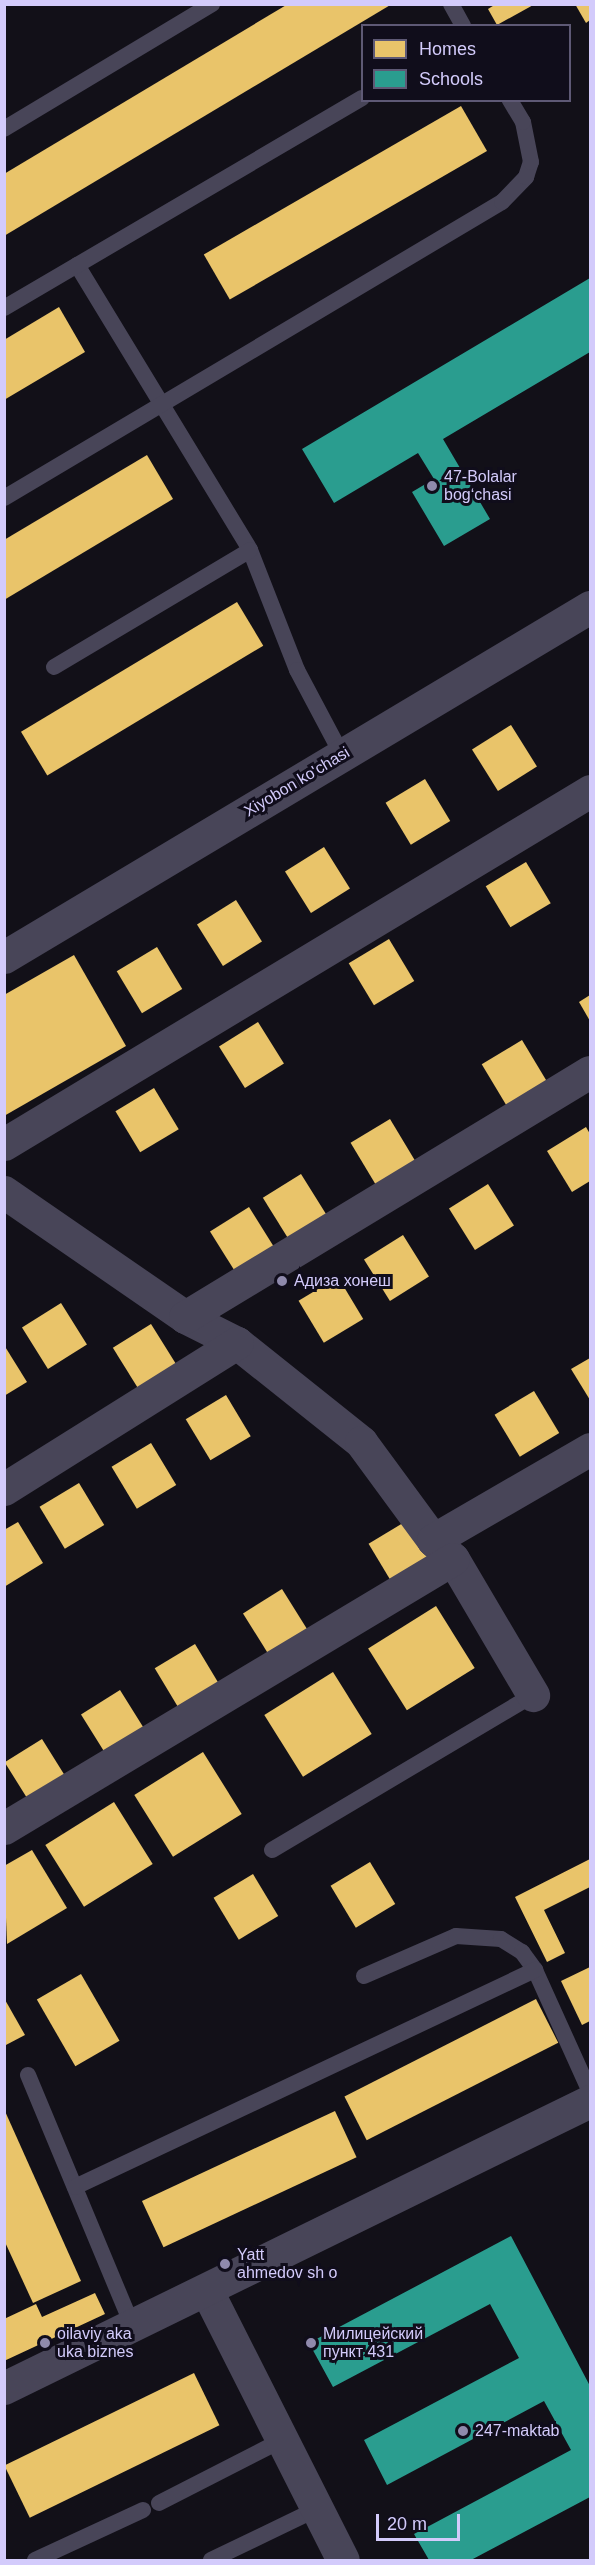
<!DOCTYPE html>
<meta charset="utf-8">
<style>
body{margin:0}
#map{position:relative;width:595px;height:2565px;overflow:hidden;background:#121018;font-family:Arial,sans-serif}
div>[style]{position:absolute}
.homes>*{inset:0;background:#e9c46a;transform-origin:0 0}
.schools>*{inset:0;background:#2a9d8f}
.service>*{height:16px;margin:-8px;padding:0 8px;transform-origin:8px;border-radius:8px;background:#484558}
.minor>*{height:33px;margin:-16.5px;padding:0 16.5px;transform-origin:16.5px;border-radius:16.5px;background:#484558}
.tertiary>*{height:33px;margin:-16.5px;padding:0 16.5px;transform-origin:16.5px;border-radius:16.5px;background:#484558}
.dots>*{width:16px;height:16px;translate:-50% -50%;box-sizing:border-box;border:3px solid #100d1b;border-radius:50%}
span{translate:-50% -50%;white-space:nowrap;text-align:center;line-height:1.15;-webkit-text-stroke:6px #100d1b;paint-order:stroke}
.poi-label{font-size:16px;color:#d3cbfb}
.left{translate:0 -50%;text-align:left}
.street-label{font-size:16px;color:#d3cbfb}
.frame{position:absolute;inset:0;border:6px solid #d3cbfb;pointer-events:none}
.legend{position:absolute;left:361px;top:24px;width:210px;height:78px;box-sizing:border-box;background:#100d1b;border:2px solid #5e5975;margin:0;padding:8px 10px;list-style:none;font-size:18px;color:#d3cbfb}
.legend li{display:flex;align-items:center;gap:12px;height:30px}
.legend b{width:30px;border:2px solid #5e5975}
.scale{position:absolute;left:376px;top:2514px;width:84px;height:27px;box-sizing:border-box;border:3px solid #d3cbfb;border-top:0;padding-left:8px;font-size:18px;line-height:21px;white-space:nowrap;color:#d3cbfb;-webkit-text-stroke:4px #100d1b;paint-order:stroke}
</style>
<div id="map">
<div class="homes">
<div style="clip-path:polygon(288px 4px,392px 4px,4px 236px,4px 174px)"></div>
<div style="clip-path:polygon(496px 4px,535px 4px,497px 25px,488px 9px)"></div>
<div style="clip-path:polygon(575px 4px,590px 4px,590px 20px,586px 23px)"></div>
<div style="left:461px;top:106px;width:52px;height:297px;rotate:60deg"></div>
<div style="clip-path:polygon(59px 307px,85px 352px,4px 400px,4px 340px)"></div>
<div style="clip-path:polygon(147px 455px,173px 499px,4px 600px,4px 540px)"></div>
<div style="left:237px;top:602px;width:51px;height:252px;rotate:59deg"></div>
<div style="left:511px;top:725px;width:49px;height:46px;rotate:58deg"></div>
<div style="left:425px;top:779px;width:49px;height:46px;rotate:59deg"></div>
<div style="left:324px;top:847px;width:49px;height:46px;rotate:58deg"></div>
<div style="left:526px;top:862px;width:48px;height:47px;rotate:59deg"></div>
<div style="left:236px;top:900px;width:49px;height:46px;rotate:58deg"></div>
<div style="left:389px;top:939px;width:49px;height:47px;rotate:59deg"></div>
<div style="left:157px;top:947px;width:49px;height:47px;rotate:59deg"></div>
<div style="clip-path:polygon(74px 955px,126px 1046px,4px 1116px,4px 995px)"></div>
<div style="clip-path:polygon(590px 995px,590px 1021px,579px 1002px)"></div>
<div style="left:258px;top:1022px;width:49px;height:46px;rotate:58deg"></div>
<div style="left:522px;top:1040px;width:49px;height:47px;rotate:59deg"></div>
<div style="left:154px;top:1088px;width:48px;height:45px;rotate:59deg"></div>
<div style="left:390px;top:1119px;width:49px;height:46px;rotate:59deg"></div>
<div style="clip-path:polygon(586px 1127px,590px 1134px,590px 1181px,572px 1192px,547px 1151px)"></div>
<div style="left:301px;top:1174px;width:49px;height:45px;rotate:58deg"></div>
<div style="left:488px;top:1184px;width:49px;height:46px;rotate:58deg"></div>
<div style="left:249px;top:1207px;width:49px;height:46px;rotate:58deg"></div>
<div style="left:403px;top:1235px;width:49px;height:46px;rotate:58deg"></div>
<div style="left:338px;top:1277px;width:49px;height:46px;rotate:59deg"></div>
<div style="left:61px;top:1303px;width:49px;height:46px;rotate:58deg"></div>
<div style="left:151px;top:1324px;width:49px;height:45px;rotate:58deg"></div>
<div style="clip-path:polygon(4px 1345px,27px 1382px,4px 1396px)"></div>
<div style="clip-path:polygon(590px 1358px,590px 1400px,571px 1369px)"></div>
<div style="left:534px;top:1391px;width:49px;height:46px;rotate:59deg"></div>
<div style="left:226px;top:1395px;width:48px;height:47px;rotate:59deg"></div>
<div style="left:151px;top:1443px;width:49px;height:46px;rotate:59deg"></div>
<div style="left:79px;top:1483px;width:49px;height:46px;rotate:59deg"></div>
<div style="left:408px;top:1520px;width:49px;height:46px;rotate:59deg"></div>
<div style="clip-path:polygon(18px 1522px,43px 1563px,4px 1587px,4px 1530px)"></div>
<div style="left:282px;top:1589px;width:49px;height:46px;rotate:58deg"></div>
<div style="left:436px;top:1606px;width:73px;height:80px;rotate:58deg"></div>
<div style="left:195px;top:1644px;width:49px;height:47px;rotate:59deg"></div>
<div style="left:333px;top:1672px;width:73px;height:81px;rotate:58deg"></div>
<div style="left:120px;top:1690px;width:49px;height:46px;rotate:58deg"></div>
<div style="left:42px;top:1739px;width:49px;height:44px;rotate:58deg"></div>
<div style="left:203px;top:1752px;width:73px;height:81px;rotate:58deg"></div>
<div style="left:114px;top:1802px;width:73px;height:81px;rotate:58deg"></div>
<div style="clip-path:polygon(32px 1850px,67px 1908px,7px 1944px,4px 1866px)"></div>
<div style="clip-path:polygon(590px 1859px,590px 1887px,544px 1910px,565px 1953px,547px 1962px,515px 1897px)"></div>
<div style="left:370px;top:1862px;width:49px;height:46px;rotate:59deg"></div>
<div style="left:253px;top:1874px;width:49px;height:46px;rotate:59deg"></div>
<div style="clip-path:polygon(590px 1967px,590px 2021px,582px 2025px,561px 1981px)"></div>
<div style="left:81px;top:1974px;width:77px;height:51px;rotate:60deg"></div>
<div style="clip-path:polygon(4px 1998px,25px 2035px,4px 2046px)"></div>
<div style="left:536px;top:1999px;width:49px;height:215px;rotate:63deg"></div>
<div style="clip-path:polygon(4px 2109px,81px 2281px,33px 2303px,4px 2240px)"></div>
<div style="left:335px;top:2111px;width:51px;height:213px;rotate:65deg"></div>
<div style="clip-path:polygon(95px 2293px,105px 2314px,4px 2361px,4px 2319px,36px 2304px,42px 2317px)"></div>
<div style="left:194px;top:2373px;width:58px;height:211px;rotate:64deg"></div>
</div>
<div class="schools">
<div style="clip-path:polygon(590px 278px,590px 352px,443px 439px,490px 519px,444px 546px,412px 492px,434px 479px,418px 453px,334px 503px,302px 449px)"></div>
<div style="clip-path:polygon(511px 2236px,590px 2386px,590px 2497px,471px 2560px,429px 2560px,414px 2534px,571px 2450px,544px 2401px,387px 2485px,364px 2440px,519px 2358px,490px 2304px,333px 2387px,309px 2343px)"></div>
</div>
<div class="service">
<div style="left:451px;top:4px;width:25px;rotate:61deg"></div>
<div style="left:4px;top:129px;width:243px;rotate:-31deg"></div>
<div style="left:77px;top:265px;width:333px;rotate:58.7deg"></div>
<div style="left:250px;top:550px;width:129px;rotate:68.6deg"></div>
<div style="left:297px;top:670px;width:96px;rotate:62.1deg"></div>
<div style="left:4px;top:308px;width:415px;rotate:-30.4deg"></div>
<div style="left:4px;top:498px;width:579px;rotate:-30.73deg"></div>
<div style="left:502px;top:202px;width:35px;rotate:-46deg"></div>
<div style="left:526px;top:177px;width:16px;rotate:-72deg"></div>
<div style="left:531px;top:162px;width:41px;rotate:-101.3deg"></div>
<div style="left:523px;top:122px;width:26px;rotate:-121deg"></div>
<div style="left:54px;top:667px;width:228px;rotate:-30.8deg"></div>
<div style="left:272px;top:1850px;width:304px;rotate:-30.7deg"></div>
<div style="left:364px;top:1976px;width:100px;rotate:-23.5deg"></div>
<div style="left:456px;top:1936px;width:45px;rotate:3.8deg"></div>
<div style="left:501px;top:1939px;width:25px;rotate:32deg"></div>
<div style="left:522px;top:1952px;width:22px;rotate:54deg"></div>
<div style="left:535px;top:1970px;width:134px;rotate:65.7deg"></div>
<div style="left:28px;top:2075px;width:273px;rotate:67.4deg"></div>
<div style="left:75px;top:2187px;width:509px;rotate:-25.26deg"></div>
<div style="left:159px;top:2503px;width:138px;rotate:-27.1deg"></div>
<div style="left:35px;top:2560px;width:119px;rotate:-24.8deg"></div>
<div style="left:211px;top:2560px;width:118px;rotate:-25.7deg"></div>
</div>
<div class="minor">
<div style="left:4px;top:1144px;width:684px;rotate:-31.06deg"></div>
<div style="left:4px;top:1192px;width:220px;rotate:34.6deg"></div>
<div style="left:185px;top:1317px;width:58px;rotate:26.6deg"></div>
<div style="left:237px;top:1343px;width:159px;rotate:38.6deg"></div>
<div style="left:361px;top:1442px;width:122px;rotate:53.7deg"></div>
<div style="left:433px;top:1540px;width:28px;rotate:44deg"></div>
<div style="left:453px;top:1559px;width:158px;rotate:59.5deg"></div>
<div style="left:185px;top:1317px;width:473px;rotate:-31.2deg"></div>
<div style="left:4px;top:1489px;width:275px;rotate:-32.1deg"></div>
<div style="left:433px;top:1540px;width:181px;rotate:-30.1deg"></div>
<div style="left:4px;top:1828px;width:523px;rotate:-30.93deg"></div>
<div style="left:207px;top:2291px;width:301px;rotate:63.2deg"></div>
<div style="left:4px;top:2388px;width:653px;rotate:-26.09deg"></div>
</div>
<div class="tertiary">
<div style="left:4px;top:957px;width:683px;rotate:-30.85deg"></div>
</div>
<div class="dots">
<div style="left:432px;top:486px;background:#8f8aac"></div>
<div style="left:282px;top:1281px;background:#8f8aac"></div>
<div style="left:225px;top:2264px;background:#8f8aac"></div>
<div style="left:45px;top:2343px;background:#8f8aac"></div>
<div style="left:311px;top:2343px;background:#8f8aac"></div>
<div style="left:463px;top:2431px;background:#8f8aac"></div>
</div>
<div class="poi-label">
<span class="left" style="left:444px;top:486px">47-Bolalar<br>bogʻchasi</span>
<span class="left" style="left:294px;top:1281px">Адиза хонеш</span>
<span class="left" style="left:237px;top:2264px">Yatt<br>ahmedov sh o</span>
<span class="left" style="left:57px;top:2343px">oilaviy aka<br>uka biznes</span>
<span class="left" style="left:323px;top:2343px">Милицейский<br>пункт 431</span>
<span class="left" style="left:475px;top:2431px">247-maktab</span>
</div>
<div class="street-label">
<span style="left:297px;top:782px;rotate:-31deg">Xiyobon ko'chasi</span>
</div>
<div class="frame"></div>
<ul class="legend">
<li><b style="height:16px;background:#e9c46a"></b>Homes</li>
<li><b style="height:16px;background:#2a9d8f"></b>Schools</li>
</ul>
<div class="scale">20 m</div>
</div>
